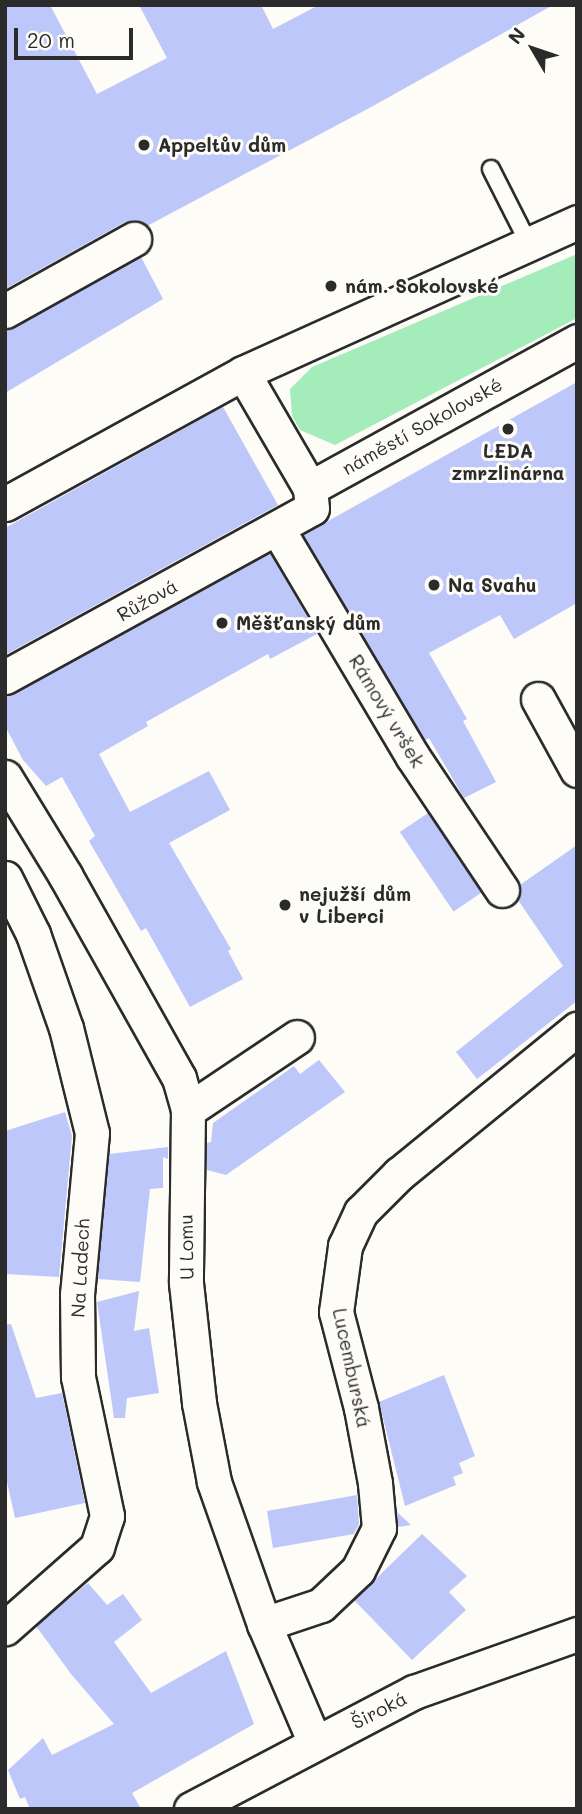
<!DOCTYPE html>
<meta charset="utf-8">
<style>
body{margin:0}
#map{position:relative;width:582px;height:1814px;overflow:hidden;background:#fdfcf7;font-family:Mali,sans-serif}
div>[style]{position:absolute}
.green>*{inset:0;background:#a4ecb9}
.building>*{inset:0;background:#bec7f9;transform-origin:0 0}
.roads{filter:drop-shadow(2px 0 #2b2b2b) drop-shadow(-2px 0 #2b2b2b) drop-shadow(0 2px #2b2b2b) drop-shadow(0 -2px #2b2b2b)}
.service>*{height:16px;margin:-8px;padding:0 8px;transform-origin:8px;border-radius:8px;background:#fdfcf7}
.minor>*{height:33px;margin:-16.5px;padding:0 16.5px;transform-origin:16.5px;border-radius:16.5px;background:#fdfcf7}
.dots>*{width:19px;height:19px;translate:-50% -50%;box-sizing:border-box;border:4px solid #fdfcf7;border-radius:50%}
span{translate:-50% -50%;white-space:nowrap;text-align:center;line-height:1.15;-webkit-text-stroke:6px #fdfcf7;paint-order:stroke}
.poi-label{font-size:19px;color:#2b2b2b;font-weight:700}
.left{translate:0 -50%;text-align:left}
.street-label{font-size:19px;color:#2b2b2b}
.frame{position:absolute;inset:0;border:7px solid #2b2b2b;pointer-events:none}
.north{position:absolute;left:498px;top:14px;width:70px;height:70px;-webkit-text-stroke:5px #fdfcf7;paint-order:stroke;rotate:309deg;font-size:19px;font-weight:700;line-height:28px;text-align:center;color:#2b2b2b}
.north::after{content:'';display:block;margin:auto;width:24px;height:32px;background:#2b2b2b;clip-path:polygon(50% 0,100% 100%,50% 72%,0 100%)}
.scale{position:absolute;left:14px;top:28px;width:119px;height:32px;box-sizing:border-box;border:4px solid #2b2b2b;border-top:0;padding-left:9px;font-size:21px;line-height:24px;white-space:nowrap;color:#2b2b2b;-webkit-text-stroke:5px #fdfcf7;paint-order:stroke}
</style>
<div id="map">
<div class="green">
<div style="clip-path:polygon(577px 254px,577px 318px,335px 445px,300px 430px,292px 416px,290px 389px,312px 367px)"></div>
</div>
<div class="building">
<div style="clip-path:polygon(5px 5px,50px 5px,97px 94px,167px 58px,139px 5px,261px 5px,273px 29px,319px 5px,553px 5px,373px 106px,147px 226px,135px 220px,125px 222px,5px 289px)"></div>
<div style="clip-path:polygon(141px 257px,163px 299px,5px 393px,5px 330px)"></div>
<div style="clip-path:polygon(577px 382px,577px 603px,514px 639px,500px 615px,429px 653px,467px 719px,463px 721px,496px 782px,464px 798px,429px 738px,425px 740px,303px 535px)"></div>
<div style="clip-path:polygon(223px 407px,278px 505px,5px 655px,5px 528px)"></div>
<div style="clip-path:polygon(270px 553px,317px 634px,270px 659px,268px 654px,146px 722px,148px 726px,99px 754px,130px 812px,209px 771px,230px 810px,169px 843px,231px 949px,228px 951px,243px 979px,190px 1007px,146px 928px,141px 931px,89px 841px,95px 836px,62px 777px,46px 786px,23px 760px,5px 726px,5px 696px)"></div>
<div style="left:428px;top:813px;width:96px;height:34px;rotate:56deg"></div>
<div style="clip-path:polygon(577px 845px,577px 1001px,477px 1079px,456px 1052px,563px 966px,518px 900px,520px 885px)"></div>
<div style="clip-path:polygon(319px 1060px,345px 1092px,226px 1175px,207px 1170px,207px 1143px,211px 1142px,213px 1123px,294px 1066px,300px 1074px)"></div>
<div style="clip-path:polygon(65px 1112px,72px 1136px,59px 1277px,5px 1274px,5px 1131px)"></div>
<div style="clip-path:polygon(168px 1147px,168px 1159px,163px 1157px,163px 1188px,150px 1189px,140px 1282px,98px 1279px,109px 1154px)"></div>
<div style="clip-path:polygon(139px 1291px,134px 1331px,149px 1328px,159px 1393px,127px 1398px,125px 1418px,114px 1418px,97px 1302px)"></div>
<div style="clip-path:polygon(11px 1324px,36px 1398px,62px 1393px,85px 1503px,15px 1518px,5px 1473px,5px 1325px)"></div>
<div style="clip-path:polygon(444px 1375px,475px 1456px,459px 1463px,463px 1473px,453px 1477px,456px 1485px,405px 1506px,379px 1402px)"></div>
<div style="clip-path:polygon(357px 1495px,359px 1524px,354px 1534px,273px 1548px,267px 1511px)"></div>
<div style="clip-path:polygon(397px 1512px,411px 1525px,398px 1527px)"></div>
<div style="clip-path:polygon(422px 1534px,467px 1576px,449px 1592px,466px 1610px,412px 1660px,354px 1600px)"></div>
<div style="clip-path:polygon(88px 1583px,107px 1605px,123px 1594px,142px 1620px,114px 1642px,151px 1693px,226px 1651px,254px 1724px,132px 1793px,141px 1809px,30px 1809px,25px 1797px,20px 1799px,8px 1770px,43px 1738px,52px 1755px,114px 1724px,71px 1674px,36px 1626px)"></div>
</div>
<div class="roads">
<div class="service">
<div style="left:491px;top:169px;width:82px;rotate:63.1deg"></div>
</div>
<div class="minor">
<div style="left:5px;top:311px;width:148px;rotate:-29.2deg"></div>
<div style="left:243px;top:373px;width:133px;rotate:59.8deg"></div>
<div style="left:5px;top:504px;width:272px;rotate:-28.8deg"></div>
<div style="left:243px;top:373px;width:367px;rotate:-24.3deg"></div>
<div style="left:277px;top:528px;width:266px;rotate:59.3deg"></div>
<div style="left:413px;top:757px;width:160px;rotate:56.2deg"></div>
<div style="left:5px;top:677px;width:350px;rotate:-28.8deg"></div>
<div style="left:312px;top:508px;width:20px;rotate:-96deg"></div>
<div style="left:310px;top:488px;width:305px;rotate:-28.8deg"></div>
<div style="left:538px;top:699px;width:81px;rotate:61.2deg"></div>
<div style="left:5px;top:777px;width:115px;rotate:58.5deg"></div>
<div style="left:65px;top:875px;width:233px;rotate:60.7deg"></div>
<div style="left:179px;top:1078px;width:33px;rotate:74deg"></div>
<div style="left:188px;top:1110px;width:173px;rotate:90.7deg"></div>
<div style="left:186px;top:1283px;width:121px;rotate:83.8deg"></div>
<div style="left:199px;top:1403px;width:80px;rotate:79.2deg"></div>
<div style="left:214px;top:1482px;width:151px;rotate:70.6deg"></div>
<div style="left:264px;top:1624px;width:129px;rotate:66.8deg"></div>
<div style="left:5px;top:878px;width:63px;rotate:63.4deg"></div>
<div style="left:33px;top:934px;width:100px;rotate:70.7deg"></div>
<div style="left:66px;top:1028px;width:108px;rotate:76.1deg"></div>
<div style="left:92px;top:1133px;width:162px;rotate:95.3deg"></div>
<div style="left:77px;top:1294px;width:83px;rotate:89.3deg"></div>
<div style="left:78px;top:1377px;width:142px;rotate:78.2deg"></div>
<div style="left:107px;top:1516px;width:33px;rotate:108deg"></div>
<div style="left:97px;top:1547px;width:123px;rotate:138.6deg"></div>
<div style="left:188px;top:1110px;width:131px;rotate:-33.8deg"></div>
<div style="left:264px;top:1624px;width:60px;rotate:-18.4deg"></div>
<div style="left:321px;top:1605px;width:51px;rotate:-43.4deg"></div>
<div style="left:358px;top:1570px;width:47px;rotate:-63.4deg"></div>
<div style="left:379px;top:1528px;width:45px;rotate:-95.1deg"></div>
<div style="left:375px;top:1483px;width:76px;rotate:-100.6deg"></div>
<div style="left:361px;top:1408px;width:99px;rotate:-104.6deg"></div>
<div style="left:336px;top:1312px;width:67px;rotate:-82.2deg"></div>
<div style="left:345px;top:1246px;width:38px;rotate:-65deg"></div>
<div style="left:361px;top:1212px;width:54px;rotate:-45deg"></div>
<div style="left:399px;top:1174px;width:230px;rotate:-39.2deg"></div>
<div style="left:191px;top:1809px;width:252px;rotate:-27.7deg"></div>
<div style="left:414px;top:1692px;width:173px;rotate:-19.6deg"></div>
</div>
</div>
<div class="dots">
<div style="left:144px;top:145px;background:#2b2b2b"></div>
<div style="left:331px;top:286px;background:#2b2b2b"></div>
<div style="left:508px;top:429px;background:#2b2b2b"></div>
<div style="left:434px;top:585px;background:#2b2b2b"></div>
<div style="left:222px;top:623px;background:#2b2b2b"></div>
<div style="left:285px;top:905px;background:#2b2b2b"></div>
</div>
<div class="poi-label">
<span class="left" style="left:158px;top:145px">Appeltův dům</span>
<span class="left" style="left:345px;top:286px">nám. Sokolovské</span>
<span style="left:508px;top:462px">LEDA<br>zmrzlinárna</span>
<span class="left" style="left:448px;top:585px">Na Svahu</span>
<span class="left" style="left:236px;top:623px">Měšťanský dům</span>
<span class="left" style="left:299px;top:905px">nejužší dům<br>v Liberci</span>
</div>
<div class="street-label">
<span style="left:422px;top:426px;rotate:-29deg">náměstí Sokolovské</span>
<span style="left:147px;top:600px;rotate:-29deg">Růžová</span>
<span style="left:387px;top:711px;rotate:59deg">Rámový vršek</span>
<span style="left:186px;top:1247px;rotate:-91deg">U Lomu</span>
<span style="left:80px;top:1268px;rotate:-87deg">Na Ladech</span>
<span style="left:352px;top:1368px;rotate:78deg">Lucemburská</span>
<span style="left:379px;top:1710px;rotate:-27deg">Široká</span>
</div>
<div class="frame"></div>
<div class="north">N</div>
<div class="scale">20 m</div>
</div>
